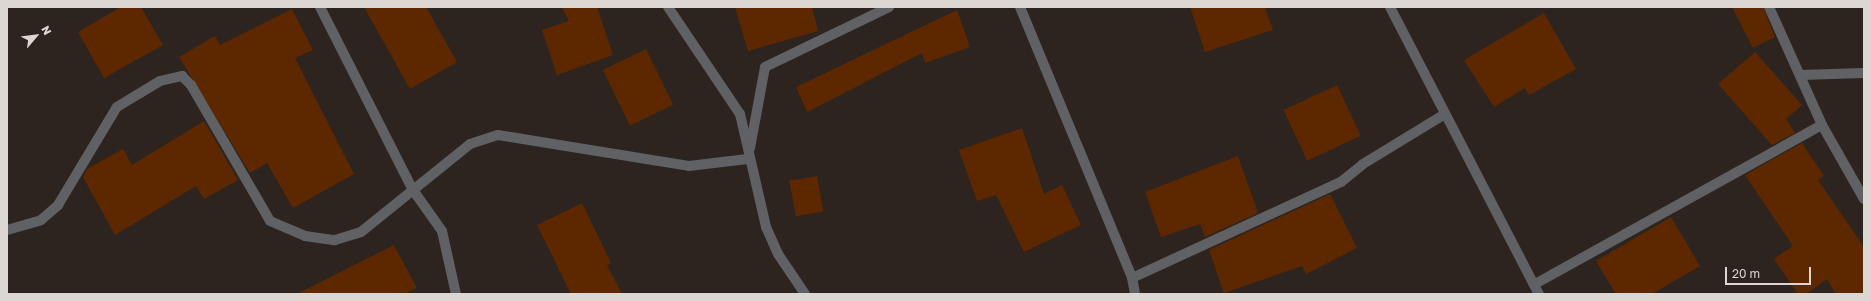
<!DOCTYPE html>
<style>
body{margin:0}
#map{position:relative;width:1871px;height:301px;overflow:hidden;background:#2d241f;font-family:"Golos Text",sans-serif}
div>[style]{position:absolute}
.building>*{inset:0;background:#5d2800;transform-origin:0 0}
.street>*{height:10px;margin:-5px;padding:0 5px;transform-origin:5px;border-radius:5px;background:#5f6165}
span{translate:-50% -50%;white-space:nowrap;text-align:center;line-height:1.15;-webkit-text-stroke:4px #2d241f;paint-order:stroke}
.frame{position:absolute;inset:0;border:8px solid #ddd7d4;pointer-events:none}
.north{position:absolute;left:16px;top:16px;width:40px;height:40px;-webkit-text-stroke:3px #2d241f;paint-order:stroke;rotate:62deg;font-size:11px;font-weight:700;line-height:16px;text-align:center;color:#ddd7d4}
.north::after{content:'';display:block;margin:auto;width:14px;height:18px;background:#ddd7d4;clip-path:polygon(50% 0,100% 100%,50% 72%,0 100%)}
.scale{position:absolute;left:1725px;top:267px;width:86px;height:18px;box-sizing:border-box;border:2px solid #ddd7d4;border-top:0;padding-left:5px;font-size:12px;line-height:14px;white-space:nowrap;color:#ddd7d4;-webkit-text-stroke:3px #2d241f;paint-order:stroke}
</style>
<div id="map">
<div class="building">
<div style="clip-path:polygon(121px 7px,141px 7px,163px 45px,104px 78px,78px 32px)"></div>
<div style="clip-path:polygon(364px 7px,426px 7px,457px 62px,410px 89px)"></div>
<div style="clip-path:polygon(562px 7px,597px 7px,613px 55px,557px 75px,542px 30px,569px 21px)"></div>
<div style="clip-path:polygon(735px 7px,812px 7px,818px 31px,748px 51px)"></div>
<div style="clip-path:polygon(1190px 7px,1265px 7px,1273px 30px,1205px 52px)"></div>
<div style="clip-path:polygon(1732px 7px,1763px 7px,1775px 37px,1753px 48px)"></div>
<div style="clip-path:polygon(292px 9px,313px 50px,295px 58px,354px 174px,293px 208px,267px 163px,250px 173px,179px 57px,215px 36px,220px 45px)"></div>
<div style="clip-path:polygon(957px 10px,970px 47px,925px 63px,922px 53px,807px 112px,796px 87px)"></div>
<div style="clip-path:polygon(1544px 13px,1576px 69px,1529px 95px,1525px 88px,1494px 107px,1464px 60px)"></div>
<div style="left:646px;top:49px;width:62px;height:48px;rotate:64deg"></div>
<div style="clip-path:polygon(1755px 52px,1802px 105px,1786px 119px,1795px 133px,1772px 145px,1718px 84px)"></div>
<div style="left:1337px;top:85px;width:56px;height:59px;rotate:65deg"></div>
<div style="clip-path:polygon(204px 121px,238px 180px,204px 199px,196px 186px,115px 235px,83px 177px,87px 169px,123px 149px,132px 165px)"></div>
<div style="clip-path:polygon(1022px 128px,1044px 194px,1062px 185px,1081px 225px,1024px 252px,996px 195px,977px 201px,959px 150px)"></div>
<div style="clip-path:polygon(1802px 143px,1824px 176px,1818px 180px,1864px 247px,1864px 294px,1836px 294px,1827px 279px,1806px 294px,1798px 294px,1774px 259px,1793px 246px,1745px 175px)"></div>
<div style="clip-path:polygon(1238px 156px,1258px 213px,1205px 237px,1200px 224px,1161px 237px,1145px 192px)"></div>
<div style="left:817px;top:176px;width:36px;height:28px;rotate:80deg"></div>
<div style="clip-path:polygon(1330px 194px,1357px 248px,1306px 274px,1302px 266px,1224px 293px,1209px 250px)"></div>
<div style="clip-path:polygon(582px 203px,611px 263px,607px 265px,622px 294px,571px 294px,537px 225px)"></div>
<div style="clip-path:polygon(1671px 217px,1700px 266px,1652px 294px,1616px 294px,1596px 261px)"></div>
<div style="clip-path:polygon(394px 245px,417px 288px,404px 294px,297px 294px)"></div>
</div>
<div class="street">
<div style="left:320px;top:7px;width:205px;rotate:63.1deg"></div>
<div style="left:413px;top:190px;width:50px;rotate:54.7deg"></div>
<div style="left:442px;top:231px;width:65px;rotate:77.5deg"></div>
<div style="left:668px;top:7px;width:129px;rotate:56.1deg"></div>
<div style="left:740px;top:114px;width:116px;rotate:77deg"></div>
<div style="left:766px;top:227px;width:30px;rotate:66deg"></div>
<div style="left:778px;top:254px;width:48px;rotate:56deg"></div>
<div style="left:1020px;top:7px;width:293px;rotate:67.5deg"></div>
<div style="left:1132px;top:278px;width:16px;rotate:79deg"></div>
<div style="left:1390px;top:7px;width:323px;rotate:62.6deg"></div>
<div style="left:1769px;top:7px;width:129px;rotate:65.8deg"></div>
<div style="left:1822px;top:125px;width:85px;rotate:60.4deg"></div>
<div style="left:1800px;top:75px;width:64px;rotate:-1.8deg"></div>
<div style="left:750px;top:148px;width:82px;rotate:-79.5deg"></div>
<div style="left:765px;top:67px;width:138px;rotate:-25.8deg"></div>
<div style="left:7px;top:230px;width:35px;rotate:-16deg"></div>
<div style="left:41px;top:220px;width:23px;rotate:-41deg"></div>
<div style="left:58px;top:205px;width:114px;rotate:-59deg"></div>
<div style="left:117px;top:107px;width:50px;rotate:-31.2deg"></div>
<div style="left:160px;top:81px;width:23px;rotate:-13deg"></div>
<div style="left:182px;top:76px;width:13px;rotate:45deg"></div>
<div style="left:191px;top:85px;width:157px;rotate:59.8deg"></div>
<div style="left:270px;top:221px;width:38px;rotate:23deg"></div>
<div style="left:305px;top:236px;width:30px;rotate:8deg"></div>
<div style="left:335px;top:240px;width:27px;rotate:-17deg"></div>
<div style="left:361px;top:232px;width:140px;rotate:-38.9deg"></div>
<div style="left:470px;top:144px;width:29px;rotate:-18deg"></div>
<div style="left:498px;top:135px;width:193px;rotate:9.2deg"></div>
<div style="left:689px;top:166px;width:59px;rotate:-6.8deg"></div>
<div style="left:1132px;top:278px;width:230px;rotate:-24.7deg"></div>
<div style="left:1341px;top:182px;width:28px;rotate:-39deg"></div>
<div style="left:1363px;top:164px;width:96px;rotate:-31.4deg"></div>
<div style="left:1535px;top:284px;width:328px;rotate:-29deg"></div>
</div>
<div class="frame"></div>
<div class="north">N</div>
<div class="scale">20 m</div>
</div>
